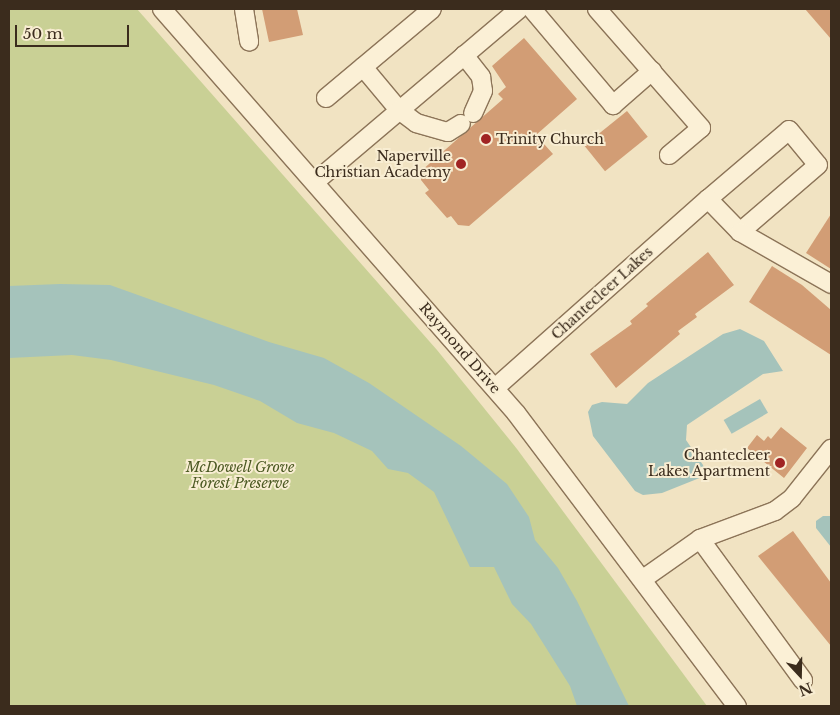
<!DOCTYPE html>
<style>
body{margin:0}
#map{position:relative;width:840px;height:715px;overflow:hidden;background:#f1e3c2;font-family:"Libre Baskerville",serif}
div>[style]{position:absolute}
.green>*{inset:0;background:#c9d095}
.water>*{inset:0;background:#a5c3bb;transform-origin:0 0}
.building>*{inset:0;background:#d29d75;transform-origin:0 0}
.roads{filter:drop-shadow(1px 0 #8c7458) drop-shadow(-1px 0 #8c7458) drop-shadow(0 1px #8c7458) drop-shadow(0 -1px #8c7458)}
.minor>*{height:18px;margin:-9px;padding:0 9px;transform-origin:9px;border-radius:9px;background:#fbf0d6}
.dots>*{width:14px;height:14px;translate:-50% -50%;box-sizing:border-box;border:2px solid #f8edd2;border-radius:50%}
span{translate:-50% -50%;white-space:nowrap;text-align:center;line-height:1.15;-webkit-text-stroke:4px #f8edd2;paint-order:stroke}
.poi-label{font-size:14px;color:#3b2c1d}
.left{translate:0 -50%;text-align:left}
.right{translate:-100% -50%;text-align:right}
.street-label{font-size:14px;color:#3b2c1d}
.park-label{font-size:14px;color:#4b5922;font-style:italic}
.frame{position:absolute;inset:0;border:10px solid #3b2c1d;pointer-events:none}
.north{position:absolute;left:775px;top:650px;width:50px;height:50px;-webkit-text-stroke:4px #f8edd2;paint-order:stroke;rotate:159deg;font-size:14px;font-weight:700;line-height:20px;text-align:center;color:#3b2c1d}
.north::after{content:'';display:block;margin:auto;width:18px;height:22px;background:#3b2c1d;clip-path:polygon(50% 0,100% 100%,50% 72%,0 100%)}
.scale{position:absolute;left:15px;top:25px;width:114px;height:22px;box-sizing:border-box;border:2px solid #3b2c1d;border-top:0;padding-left:6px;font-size:15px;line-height:18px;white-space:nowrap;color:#3b2c1d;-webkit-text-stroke:4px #f8edd2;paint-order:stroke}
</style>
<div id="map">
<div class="green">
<div style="clip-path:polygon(9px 9px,137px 9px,437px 350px,517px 449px,707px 706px,9px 706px)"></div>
</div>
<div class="water">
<div style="clip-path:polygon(60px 284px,110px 285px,269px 342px,324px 358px,369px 383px,461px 446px,507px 484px,529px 517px,535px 540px,558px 568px,577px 601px,629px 706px,577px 706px,570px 686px,531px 624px,512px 604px,494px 567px,470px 567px,434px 492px,408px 473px,388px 469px,372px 451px,334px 433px,297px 423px,260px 401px,214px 385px,111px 360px,72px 355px,9px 358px,9px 286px)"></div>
<div style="clip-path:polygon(740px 329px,764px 341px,783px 371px,763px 374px,687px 425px,686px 440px,703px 465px,705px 472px,702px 477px,662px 493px,643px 495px,635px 491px,593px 436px,588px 412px,592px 405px,602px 402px,627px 404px,648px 383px,723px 334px)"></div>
<div style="left:760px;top:399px;width:16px;height:42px;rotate:60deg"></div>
<div style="clip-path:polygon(823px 516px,831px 516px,831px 547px,816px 528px,816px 521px)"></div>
</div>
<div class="building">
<div style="clip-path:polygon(262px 9px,297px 9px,303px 35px,269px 42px)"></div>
<div style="clip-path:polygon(805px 9px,831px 9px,831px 39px)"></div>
<div style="clip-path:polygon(524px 38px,577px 99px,536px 135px,553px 154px,469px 226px,458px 225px,451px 216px,447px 218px,425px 193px,429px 190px,421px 180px,421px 171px,503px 99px,498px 94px,506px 87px,492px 66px)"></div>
<div style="left:627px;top:111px;width:33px;height:55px;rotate:51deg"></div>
<div style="clip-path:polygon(831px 214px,831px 269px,806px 253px)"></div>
<div style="clip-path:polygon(708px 252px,734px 285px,695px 314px,697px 317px,678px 331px,680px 334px,616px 388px,590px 354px,632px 324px,630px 321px,648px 306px,646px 304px)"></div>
<div style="clip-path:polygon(772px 266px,802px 285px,831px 310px,831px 355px,749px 302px)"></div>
<div style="clip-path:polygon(781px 427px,807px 448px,784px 478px,747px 448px,757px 435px,764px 441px,768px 436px,771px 439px)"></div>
<div style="clip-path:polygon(793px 531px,831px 583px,831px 646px,758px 556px)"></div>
</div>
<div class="roads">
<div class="minor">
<div style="left:162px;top:9px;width:537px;rotate:48.77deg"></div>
<div style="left:516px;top:413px;width:367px;rotate:53deg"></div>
<div style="left:244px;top:9px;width:33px;rotate:81deg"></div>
<div style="left:532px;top:9px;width:126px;rotate:49.8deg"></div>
<div style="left:613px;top:105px;width:52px;rotate:-41.1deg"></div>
<div style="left:597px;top:9px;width:158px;rotate:48.8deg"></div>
<div style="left:701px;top:128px;width:42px;rotate:139.8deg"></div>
<div style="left:464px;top:55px;width:28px;rotate:52deg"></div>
<div style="left:481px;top:77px;width:14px;rotate:82deg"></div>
<div style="left:483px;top:91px;width:24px;rotate:114deg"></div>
<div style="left:363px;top:67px;width:56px;rotate:50.1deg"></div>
<div style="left:399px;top:110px;width:21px;rotate:37deg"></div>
<div style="left:416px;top:123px;width:33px;rotate:16deg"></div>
<div style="left:448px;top:132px;width:15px;rotate:-32deg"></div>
<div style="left:326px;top:98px;width:138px;rotate:-40deg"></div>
<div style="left:315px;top:182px;width:267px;rotate:-40.3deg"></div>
<div style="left:708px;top:199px;width:106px;rotate:-40.4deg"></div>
<div style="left:789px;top:130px;width:45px;rotate:50.4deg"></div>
<div style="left:818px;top:165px;width:103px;rotate:139.3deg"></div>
<div style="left:495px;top:388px;width:285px;rotate:-41.6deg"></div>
<div style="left:708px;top:199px;width:46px;rotate:45.9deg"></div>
<div style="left:740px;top:232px;width:105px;rotate:29.7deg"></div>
<div style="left:700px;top:539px;width:175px;rotate:53.9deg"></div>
<div style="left:643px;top:579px;width:70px;rotate:-35.1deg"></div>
<div style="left:700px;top:539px;width:80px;rotate:-20.5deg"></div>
<div style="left:775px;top:511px;width:21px;rotate:-37deg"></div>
<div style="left:792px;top:498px;width:63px;rotate:-51.5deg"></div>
</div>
</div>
<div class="dots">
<div style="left:486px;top:139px;background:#a02423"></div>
<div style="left:461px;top:164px;background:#a02423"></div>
<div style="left:780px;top:463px;background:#a02423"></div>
</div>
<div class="poi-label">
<span class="left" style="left:496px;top:139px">Trinity Church</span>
<span class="right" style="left:451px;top:164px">Naperville<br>Christian Academy</span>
<span class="right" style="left:770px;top:463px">Chantecleer<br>Lakes Apartment</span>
</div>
<div class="street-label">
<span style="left:602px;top:293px;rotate:-42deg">Chantecleer Lakes</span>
<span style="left:460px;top:348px;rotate:49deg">Raymond Drive</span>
</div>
<div class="park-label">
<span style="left:240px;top:475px">McDowell Grove<br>Forest Preserve</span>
</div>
<div class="frame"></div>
<div class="north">N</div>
<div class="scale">50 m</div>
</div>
